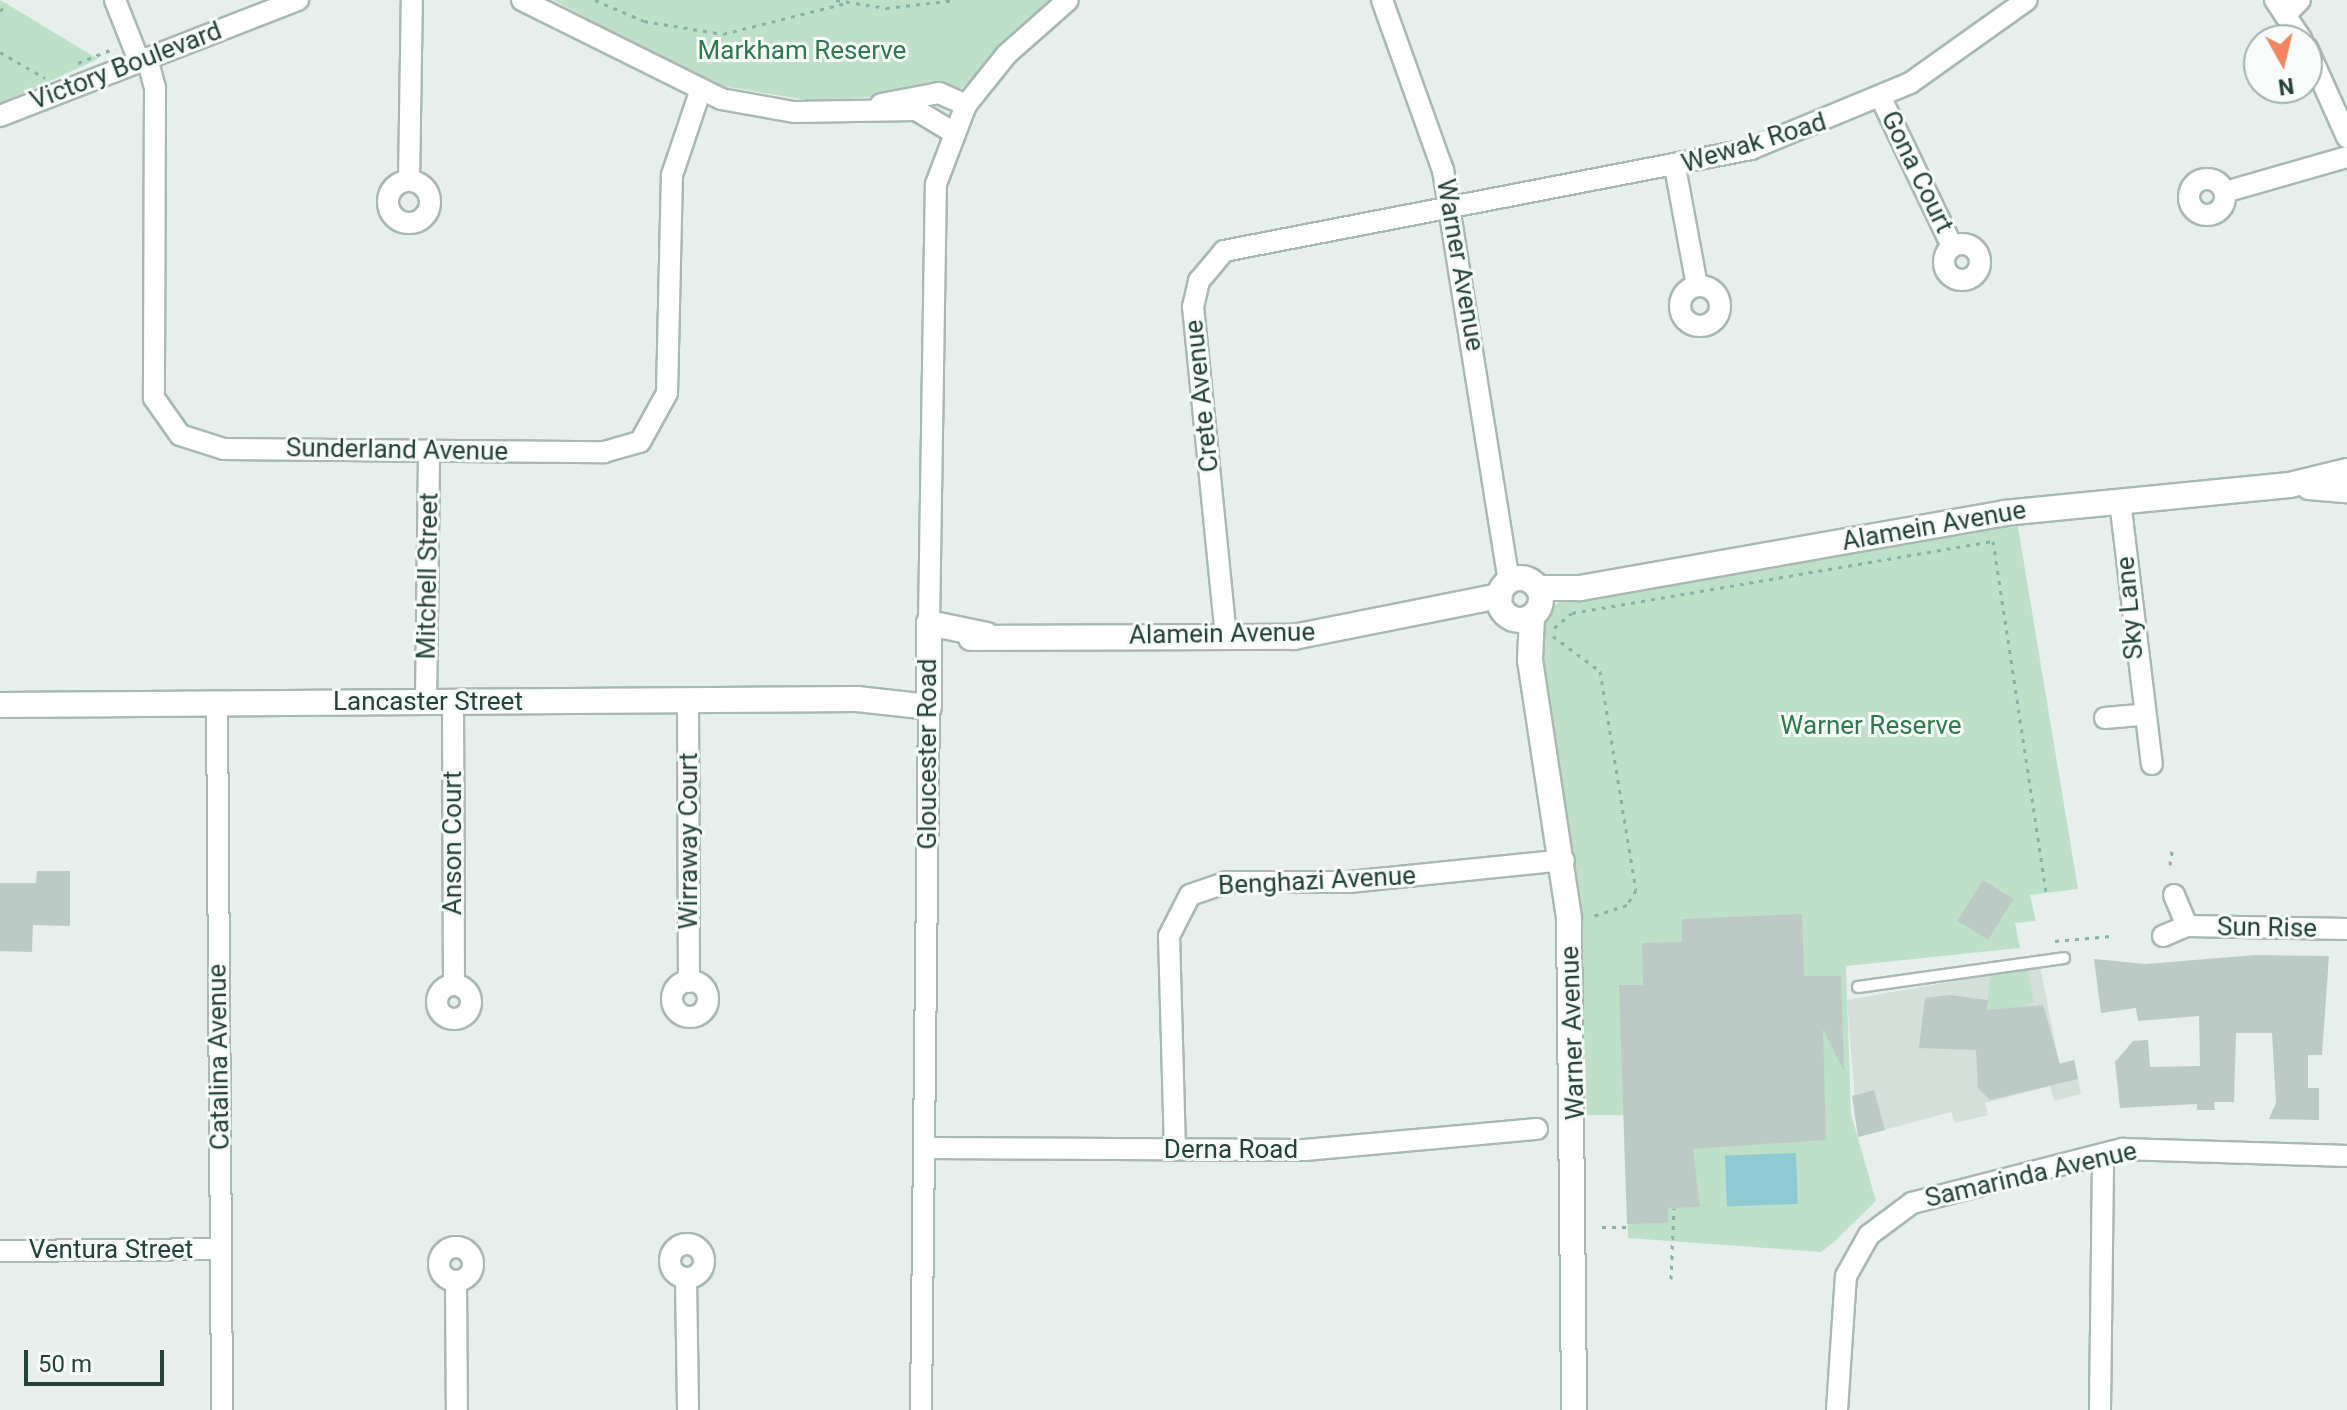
<!DOCTYPE html>
<style>
body{margin:0}
#map{position:relative;width:2347px;height:1410px;overflow:hidden;background:#e6efeb;font-family:Roboto,sans-serif}
div>[style]{position:absolute}
.built>*{inset:0;background:#d4dfda}
.green>*{inset:0;background:#bfe0c8}
.water>*{inset:0;background:#8ec9d4;transform-origin:0 0}
.building>*{inset:0;background:#bbcac4;transform-origin:0 0}
.path>*{height:3px;margin-top:-1.5px;transform-origin:0;background:repeating-linear-gradient(90deg,#86b3a5 0 4px,transparent 0 10px)}
.roads{filter:drop-shadow(2px 0 #a8b8b2) drop-shadow(-2px 0 #a8b8b2) drop-shadow(0 2px #a8b8b2) drop-shadow(0 -2px #a8b8b2)}
.lane>*{height:10px;margin:-5px;padding:0 5px;transform-origin:5px;border-radius:5px;background:#fff}
.street>*{height:20px;margin:-10px;padding:0 10px;transform-origin:10px;border-radius:10px;background:#fff}
.street>.ring{margin:-10px;padding:0;box-sizing:content-box;background:none;border:20px solid #fff;border-radius:50%}
.secondary>*{height:24px;margin:-12px;padding:0 12px;transform-origin:12px;border-radius:12px;background:#fff}
.secondary>.ring{margin:-12px;padding:0;box-sizing:content-box;background:none;border:24px solid #fff;border-radius:50%}
span{translate:-50% -50%;white-space:nowrap;text-align:center;line-height:1.15;-webkit-text-stroke:6px #f7fbf9;paint-order:stroke}
.park-label{font-size:26px;color:#2d7a4b}
.street-label{font-size:26px;color:#24423a}
.north{position:absolute;left:2243px;top:24px;width:80px;height:80px;box-sizing:border-box;background:#f7fbf9;border:2px solid #a3b1ad;border-radius:50%;rotate:172deg;font-size:22px;font-weight:700;line-height:32px;text-align:center;color:#24423a}
.north::after{content:'';display:block;margin:auto;width:28px;height:36px;background:#f4845f;clip-path:polygon(50% 0,100% 100%,50% 72%,0 100%)}
.scale{position:absolute;left:24px;top:1350px;width:140px;height:36px;box-sizing:border-box;border:4px solid #24423a;border-top:0;padding-left:10px;font-size:24px;line-height:28px;white-space:nowrap;color:#24423a;-webkit-text-stroke:6px #f7fbf9;paint-order:stroke}
</style>
<div id="map">
<div class="built">
<div style="clip-path:polygon(2040px 966px,2059px 1063px,2074px 1060px,2081px 1094px,2054px 1101px,2050px 1086px,1985px 1103px,1988px 1115px,1955px 1123px,1951px 1112px,1858px 1137px,1847px 1000px)"></div>
</div>
<div class="green">
<div style="clip-path:polygon(0 0,7px 4px,98px 59px,0 104px)"></div>
<div style="clip-path:polygon(553px 0,1051px 0,962px 88px,820px 102px,708px 84px)"></div>
<div style="clip-path:polygon(2017px 521px,2078px 889px,2030px 895px,2036px 921px,2015px 923px,2020px 948px,1846px 966px,1851px 1114px,1876px 1201px,1834px 1242px,1821px 1252px,1628px 1238px,1624px 1115px,1586px 1115px,1578px 895px,1537px 646px,1540px 616px,1562px 600px)"></div>
<div style="clip-path:polygon(2027px 968px,2034px 1002px,2010px 1012px,1986px 1010px,1991px 975px)"></div>
</div>
<div class="water">
<div style="left:1796px;top:1153px;width:51px;height:71px;rotate:88deg"></div>
</div>
<div class="building">
<div style="clip-path:polygon(37px 871px,70px 871px,70px 926px,33px 925px,32px 952px,0 951px,0 883px,36px 883px)"></div>
<div style="left:1983px;top:880px;width:36px;height:48px;rotate:32deg"></div>
<div style="clip-path:polygon(1802px 914px,1804px 976px,1841px 976px,1844px 1072px,1823px 1029px,1826px 1140px,1693px 1149px,1700px 1207px,1668px 1208px,1668px 1223px,1627px 1224px,1619px 985px,1643px 985px,1642px 943px,1682px 942px,1682px 919px)"></div>
<div style="clip-path:polygon(2256px 955px,2329px 956px,2322px 1055px,2308px 1055px,2308px 1088px,2319px 1088px,2319px 1120px,2269px 1119px,2276px 1103px,2272px 1033px,2236px 1033px,2234px 1102px,2214px 1102px,2215px 1110px,2197px 1110px,2197px 1104px,2120px 1108px,2115px 1062px,2133px 1041px,2148px 1040px,2150px 1067px,2200px 1066px,2199px 1016px,2138px 1021px,2136px 1008px,2101px 1013px,2094px 959px,2146px 964px)"></div>
<div style="clip-path:polygon(1950px 995px,1988px 1000px,1986px 1010px,2043px 1005px,2060px 1064px,2074px 1060px,2078px 1079px,1990px 1100px,1978px 1088px,1976px 1050px,1919px 1048px,1925px 998px)"></div>
<div style="clip-path:polygon(1874px 1090px,1885px 1130px,1858px 1137px,1852px 1096px)"></div>
</div>
<div class="path">
<div style="left:595px;top:0;width:53px;rotate:23.2deg"></div>
<div style="left:644px;top:21px;width:80px;rotate:9.3deg"></div>
<div style="left:723px;top:34px;width:127px;rotate:-14.1deg"></div>
<div style="left:836px;top:0;width:51px;rotate:9.1deg"></div>
<div style="left:886px;top:8px;width:70px;rotate:-6.5deg"></div>
<div style="left:0;top:11px;width:10px;rotate:-45deg"></div>
<div style="left:0;top:52px;width:52px;rotate:30deg"></div>
<div style="left:78px;top:63px;width:40px;rotate:-22deg"></div>
<div style="left:1554px;top:628px;width:23px;rotate:-40deg"></div>
<div style="left:1572px;top:613px;width:427px;rotate:-9.7deg"></div>
<div style="left:1993px;top:541px;width:356px;rotate:81.4deg"></div>
<div style="left:1553px;top:636px;width:59px;rotate:36.7deg"></div>
<div style="left:1600px;top:671px;width:222px;rotate:80.7deg"></div>
<div style="left:1636px;top:890px;width:17px;rotate:121deg"></div>
<div style="left:1627px;top:905px;width:38px;rotate:162deg"></div>
<div style="left:2170px;top:865px;width:15px;rotate:-82deg"></div>
<div style="left:2055px;top:941px;width:56px;rotate:-5.1deg"></div>
<div style="left:1602px;top:1227px;width:25px"></div>
<div style="left:1671px;top:1279px;width:71px;rotate:-87.6deg"></div>
</div>
<div class="roads">
<div class="lane">
<div style="left:1858px;top:987px;width:208px;rotate:-8deg"></div>
</div>
<div class="street">
<div style="left:115px;top:0;width:66px;rotate:68.5deg"></div>
<div style="left:522px;top:0;width:222px;rotate:26.4deg"></div>
<div style="left:721px;top:99px;width:74px;rotate:10.1deg"></div>
<div style="left:794px;top:112px;width:122px;rotate:-0.9deg"></div>
<div style="left:916px;top:110px;width:41px;rotate:31deg"></div>
<div style="left:1382px;top:0;width:181px;rotate:70.3deg"></div>
<div style="left:1443px;top:170px;width:416px;rotate:80.9deg"></div>
<div style="left:2275px;top:0;width:48px;rotate:56deg"></div>
<div style="left:2285px;top:15px;width:21px;rotate:-45deg"></div>
<div style="left:2307px;top:48px;width:98px;rotate:65.8deg"></div>
<div style="left:147px;top:58px;width:30px;rotate:75deg"></div>
<div style="left:155px;top:87px;width:311px;rotate:90.2deg"></div>
<div style="left:154px;top:398px;width:45px;rotate:54.9deg"></div>
<div style="left:180px;top:435px;width:46px;rotate:17.7deg"></div>
<div style="left:224px;top:449px;width:380px;rotate:0.5deg"></div>
<div style="left:604px;top:452px;width:37px;rotate:-16deg"></div>
<div style="left:640px;top:442px;width:56px;rotate:-61.1deg"></div>
<div style="left:667px;top:393px;width:218px;rotate:-88.7deg"></div>
<div style="left:672px;top:175px;width:88px;rotate:-71.4deg"></div>
<div style="left:1881px;top:98px;width:164px;rotate:64.4deg"></div>
<div style="left:881px;top:104px;width:59px;rotate:-10.7deg"></div>
<div style="left:939px;top:93px;width:30px;rotate:24deg"></div>
<div style="left:0;top:116px;width:320px;rotate:-21.3deg"></div>
<div style="left:1675px;top:167px;width:121px;rotate:79.5deg"></div>
<div class="ring" style="left:2189px;top:179px;width:16px;height:16px"></div>
<div style="left:409px;top:181px;width:181px;rotate:-89.1deg"></div>
<div class="ring" style="left:388px;top:181px;width:22px;height:22px"></div>
<div style="left:2225px;top:192px;width:127px;rotate:-16deg"></div>
<div class="ring" style="left:1944px;top:244px;width:16px;height:16px"></div>
<div class="ring" style="left:1680px;top:286px;width:20px;height:20px"></div>
<div style="left:2120px;top:501px;width:265px;rotate:83.1deg"></div>
<div style="left:929px;top:623px;width:439px;rotate:-89.1deg"></div>
<div style="left:936px;top:184px;width:85px;rotate:-69.2deg"></div>
<div style="left:966px;top:105px;width:65px;rotate:-51.2deg"></div>
<div style="left:1007px;top:54px;width:81px;rotate:-41.5deg"></div>
<div style="left:1226px;top:637px;width:332px;rotate:-95.7deg"></div>
<div style="left:1193px;top:307px;width:27px;rotate:-77deg"></div>
<div style="left:1199px;top:281px;width:39px;rotate:-50deg"></div>
<div style="left:1224px;top:251px;width:537px;rotate:-10.95deg"></div>
<div style="left:1751px;top:149px;width:172px;rotate:-22.5deg"></div>
<div style="left:1910px;top:83px;width:143px;rotate:-35.4deg"></div>
<div style="left:688px;top:700px;width:282px;rotate:89.8deg"></div>
<div style="left:426px;top:702px;width:252px;rotate:-89.3deg"></div>
<div style="left:453px;top:702px;width:283px;rotate:89.8deg"></div>
<div style="left:217px;top:703px;width:707px;rotate:89.59deg"></div>
<div style="left:2105px;top:718px;width:37px;rotate:-5deg"></div>
<div style="left:2174px;top:895px;width:34px;rotate:67deg"></div>
<div style="left:2187px;top:926px;width:160px;rotate:1.1deg"></div>
<div style="left:2163px;top:936px;width:26px;rotate:-23deg"></div>
<div class="ring" style="left:672px;top:981px;width:16px;height:16px"></div>
<div class="ring" style="left:437px;top:985px;width:14px;height:14px"></div>
<div style="left:925px;top:1148px;width:380px;rotate:0.3deg"></div>
<div style="left:1305px;top:1150px;width:233px;rotate:-5.2deg"></div>
<div style="left:1175px;top:1150px;width:214px;rotate:-91.6deg"></div>
<div style="left:1169px;top:936px;width:46px;rotate:-62.9deg"></div>
<div style="left:1190px;top:895px;width:39px;rotate:-19deg"></div>
<div style="left:1227px;top:882px;width:122px"></div>
<div style="left:1349px;top:882px;width:216px;rotate:-5.8deg"></div>
<div class="ring" style="left:670px;top:1244px;width:14px;height:14px"></div>
<div class="ring" style="left:439px;top:1247px;width:14px;height:14px"></div>
<div style="left:0;top:1251px;width:221px;rotate:-0.5deg"></div>
<div style="left:686px;top:1279px;width:131px;rotate:89.1deg"></div>
<div style="left:456px;top:1281px;width:129px;rotate:89.6deg"></div>
<div style="left:921px;top:1410px;width:703px;rotate:-89.35deg"></div>
<div style="left:1837px;top:1410px;width:134px;rotate:-86.2deg"></div>
<div style="left:1846px;top:1276px;width:47px;rotate:-60.7deg"></div>
<div style="left:1869px;top:1235px;width:54px;rotate:-36.7deg"></div>
<div style="left:1912px;top:1203px;width:218px;rotate:-14.4deg"></div>
<div style="left:2123px;top:1149px;width:224px;rotate:1.8deg"></div>
<div style="left:2100px;top:1410px;width:256px;rotate:-89.3deg"></div>
</div>
<div class="secondary">
<div style="left:2309px;top:487px;width:38px;rotate:5deg"></div>
<div class="ring" style="left:1499px;top:578px;width:18px;height:18px"></div>
<div style="left:1538px;top:588px;width:42px"></div>
<div style="left:1580px;top:588px;width:431px;rotate:-10deg"></div>
<div style="left:2004px;top:513px;width:287px;rotate:-5.6deg"></div>
<div style="left:2290px;top:485px;width:59px;rotate:-13.8deg"></div>
<div style="left:1532px;top:617px;width:43px;rotate:92.7deg"></div>
<div style="left:1530px;top:660px;width:262px;rotate:81.4deg"></div>
<div style="left:1569px;top:919px;width:491px;rotate:89.4deg"></div>
<div style="left:971px;top:638px;width:323px;rotate:-0.2deg"></div>
<div style="left:1294px;top:637px;width:210px;rotate:-11.3deg"></div>
<div style="left:0;top:705px;width:857px;rotate:-0.4deg"></div>
<div style="left:857px;top:699px;width:72px;rotate:6.3deg"></div>
<div style="left:929px;top:707px;width:84px;rotate:-90deg"></div>
<div style="left:929px;top:623px;width:59px;rotate:11.7deg"></div>
</div>
</div>
<div class="park-label">
<span style="left:802px;top:51px">Markham Reserve</span>
<span style="left:1871px;top:726px">Warner Reserve</span>
</div>
<div class="street-label">
<span style="left:126px;top:66px;rotate:-21deg">Victory Boulevard</span>
<span style="left:1754px;top:143px;rotate:-17deg">Wewak Road</span>
<span style="left:1917px;top:172px;rotate:64deg">Gona Court</span>
<span style="left:1460px;top:265px;rotate:80deg">Warner Avenue</span>
<span style="left:1202px;top:396px;rotate:-96deg">Crete Avenue</span>
<span style="left:397px;top:450px;rotate:1deg">Sunderland Avenue</span>
<span style="left:1934px;top:526px;rotate:-10deg">Alamein Avenue</span>
<span style="left:428px;top:576px;rotate:-89deg">Mitchell Street</span>
<span style="left:2130px;top:608px;rotate:-95deg">Sky Lane</span>
<span style="left:1222px;top:634px;rotate:-1deg">Alamein Avenue</span>
<span style="left:428px;top:702px">Lancaster Street</span>
<span style="left:928px;top:754px;rotate:-90deg">Gloucester Road</span>
<span style="left:689px;top:841px;rotate:-90deg">Wirraway Court</span>
<span style="left:453px;top:843px;rotate:-90deg">Anson Court</span>
<span style="left:1317px;top:881px;rotate:-3deg">Benghazi Avenue</span>
<span style="left:2267px;top:928px;rotate:1deg">Sun Rise</span>
<span style="left:1573px;top:1033px;rotate:-92deg">Warner Avenue</span>
<span style="left:219px;top:1057px;rotate:-91deg">Catalina Avenue</span>
<span style="left:1231px;top:1150px">Derna Road</span>
<span style="left:2031px;top:1175px;rotate:-13deg">Samarinda Avenue</span>
<span style="left:111px;top:1250px">Ventura Street</span>
</div>
<div class="north">N</div>
<div class="scale">50 m</div>
</div>
